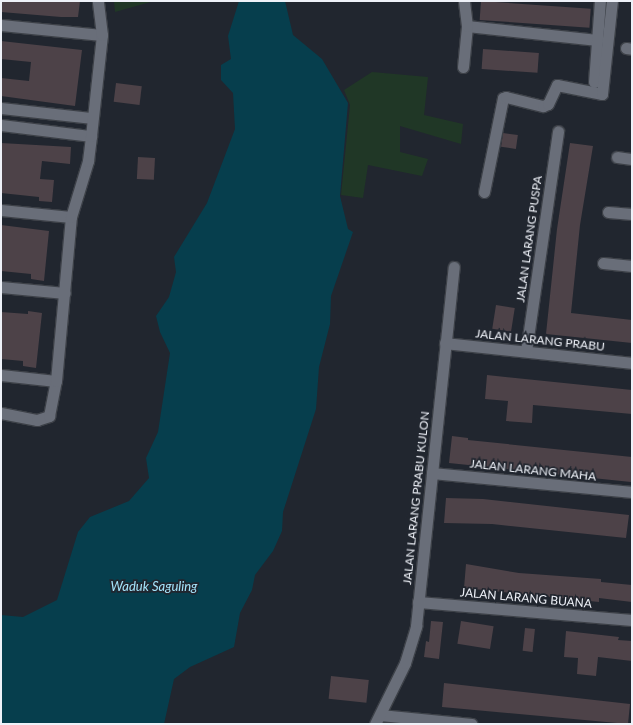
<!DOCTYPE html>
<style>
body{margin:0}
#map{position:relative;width:633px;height:725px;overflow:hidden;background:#21262f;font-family:Lato,sans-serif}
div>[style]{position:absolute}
.green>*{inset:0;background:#203726}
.water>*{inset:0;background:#063e4d}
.building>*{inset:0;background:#4d4248;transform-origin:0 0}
.roads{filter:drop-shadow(1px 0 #3d4148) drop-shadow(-1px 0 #3d4148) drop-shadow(0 1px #3d4148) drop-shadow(0 -1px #3d4148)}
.minor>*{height:11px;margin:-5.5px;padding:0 5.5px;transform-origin:5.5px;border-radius:5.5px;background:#696e79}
span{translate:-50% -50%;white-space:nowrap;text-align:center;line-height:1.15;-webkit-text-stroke:3.5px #21262f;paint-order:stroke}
.street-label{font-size:12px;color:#eef1f8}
.water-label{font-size:13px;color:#a4e4fb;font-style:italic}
.frame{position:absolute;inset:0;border:2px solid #eef1f8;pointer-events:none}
</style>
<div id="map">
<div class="green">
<div style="clip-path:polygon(114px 1px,154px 1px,115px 12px)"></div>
<div style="clip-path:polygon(372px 72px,428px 77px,424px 115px,463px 124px,461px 144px,400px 126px,400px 152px,428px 159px,422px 176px,368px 165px,363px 198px,341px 195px,350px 105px,344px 90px)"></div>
</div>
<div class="water">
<div style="clip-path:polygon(239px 1px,285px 1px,293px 35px,322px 59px,348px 103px,340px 196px,348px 229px,353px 232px,331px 296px,330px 324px,319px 367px,316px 409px,283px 512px,282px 531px,273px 551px,255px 575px,252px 590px,240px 613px,234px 647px,190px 667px,174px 679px,164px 724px,1px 724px,1px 615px,23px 617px,57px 600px,78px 532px,90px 517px,129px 501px,149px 478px,146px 458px,158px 432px,170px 353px,160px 332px,156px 316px,169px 297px,176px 272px,174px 257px,207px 203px,235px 129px,233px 93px,221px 80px,221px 65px,231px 59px,228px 36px)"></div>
</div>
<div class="building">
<div style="clip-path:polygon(2px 1px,80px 1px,78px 17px,61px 17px,1px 12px)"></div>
<div style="left:481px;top:1px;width:110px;height:19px;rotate:4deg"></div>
<div style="clip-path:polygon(1px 41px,82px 50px,75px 106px,1px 96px,1px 78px,29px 81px,31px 62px,1px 59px)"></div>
<div style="left:483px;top:49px;width:56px;height:20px;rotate:4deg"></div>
<div style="left:116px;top:83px;width:26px;height:19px;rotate:7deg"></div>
<div style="left:503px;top:133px;width:15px;height:14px;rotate:8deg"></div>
<div style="clip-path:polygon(1px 143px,71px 147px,70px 164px,42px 161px,40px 179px,54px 180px,52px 202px,39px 201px,39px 197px,1px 193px)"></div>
<div style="clip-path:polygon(570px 143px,593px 146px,580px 225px,571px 313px,632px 320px,632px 343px,546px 334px,557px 229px)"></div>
<div style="left:138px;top:157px;width:17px;height:22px;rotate:3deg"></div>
<div style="clip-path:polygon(1px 225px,49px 231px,44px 281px,31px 279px,31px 274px,1px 271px)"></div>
<div style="left:496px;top:305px;width:19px;height:24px;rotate:9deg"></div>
<div style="clip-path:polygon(28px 311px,42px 313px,36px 368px,23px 366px,23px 361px,1px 359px,1px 312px,28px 314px)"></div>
<div style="clip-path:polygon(487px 375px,632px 390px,632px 414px,533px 405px,532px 423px,506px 421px,508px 401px,485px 399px)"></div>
<div style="clip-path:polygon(452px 436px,468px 438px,468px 440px,632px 457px,631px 482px,449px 463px)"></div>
<div style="clip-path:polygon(446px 498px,483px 499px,629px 515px,626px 538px,492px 524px,444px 523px)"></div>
<div style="clip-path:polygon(466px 564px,519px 573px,601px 579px,601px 582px,632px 585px,632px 602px,599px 598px,599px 602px,464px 588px)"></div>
<div style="clip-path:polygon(431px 621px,443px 622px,439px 659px,424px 657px,426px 641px,429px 642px)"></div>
<div style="left:461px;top:621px;width:33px;height:23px;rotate:9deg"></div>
<div style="left:525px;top:628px;width:10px;height:23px;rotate:6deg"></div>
<div style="clip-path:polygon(566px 631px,619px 637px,618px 640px,632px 641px,632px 661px,598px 657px,596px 676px,577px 674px,578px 658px,564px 657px)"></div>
<div style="left:331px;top:676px;width:38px;height:23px;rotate:6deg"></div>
<div style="clip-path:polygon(444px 683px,630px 704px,628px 724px,442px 707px)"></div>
</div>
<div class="roads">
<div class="minor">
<div style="left:1px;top:25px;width:101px;rotate:5.7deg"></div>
<div style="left:467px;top:26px;width:131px;rotate:6.1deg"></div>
<div style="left:626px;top:48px;width:6px;rotate:9deg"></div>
<div style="left:463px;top:67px;width:41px;rotate:-84.4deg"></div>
<div style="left:467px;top:26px;width:25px;rotate:-97deg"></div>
<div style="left:594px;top:82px;width:81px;rotate:-85.8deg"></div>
<div style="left:1px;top:108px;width:92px;rotate:6.3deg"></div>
<div style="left:1px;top:125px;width:91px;rotate:7deg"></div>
<div style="left:617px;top:157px;width:15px;rotate:8deg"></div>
<div style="left:484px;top:192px;width:96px;rotate:-78.6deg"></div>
<div style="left:503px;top:98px;width:3px;rotate:-18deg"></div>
<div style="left:506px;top:97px;width:38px;rotate:14deg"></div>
<div style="left:543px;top:106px;width:5px;rotate:-22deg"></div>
<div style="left:548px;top:104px;width:21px;rotate:-65deg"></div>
<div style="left:557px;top:85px;width:46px;rotate:11.3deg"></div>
<div style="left:602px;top:94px;width:94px;rotate:-83.9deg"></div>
<div style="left:1px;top:210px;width:70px;rotate:5.7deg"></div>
<div style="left:608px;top:212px;width:24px;rotate:5deg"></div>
<div style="left:603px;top:263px;width:29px;rotate:6deg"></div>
<div style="left:1px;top:287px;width:64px;rotate:5.4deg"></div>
<div style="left:445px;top:343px;width:188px;rotate:6.1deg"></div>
<div style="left:526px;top:351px;width:222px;rotate:-81.7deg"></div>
<div style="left:1px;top:375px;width:55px;rotate:6.2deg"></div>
<div style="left:1px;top:413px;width:37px;rotate:11deg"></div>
<div style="left:37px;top:420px;width:13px;rotate:-18deg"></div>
<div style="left:49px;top:416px;width:36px;rotate:-79deg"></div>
<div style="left:56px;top:381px;width:165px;rotate:-84.8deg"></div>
<div style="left:71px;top:217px;width:59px;rotate:-73.1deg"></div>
<div style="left:88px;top:161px;width:25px;rotate:-83deg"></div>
<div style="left:91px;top:136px;width:102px;rotate:-83.8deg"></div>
<div style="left:102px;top:35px;width:34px;rotate:-97deg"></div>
<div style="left:432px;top:473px;width:201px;rotate:5.4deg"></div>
<div style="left:418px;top:602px;width:215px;rotate:4.8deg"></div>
<div style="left:380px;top:715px;width:92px;rotate:5.6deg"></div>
<div style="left:375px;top:724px;width:68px;rotate:-63.8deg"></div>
<div style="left:405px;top:663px;width:39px;rotate:-73deg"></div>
<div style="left:416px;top:626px;width:361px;rotate:-84deg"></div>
</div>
</div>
<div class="street-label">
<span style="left:529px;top:239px;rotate:-82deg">JALAN LARANG PUSPA</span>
<span style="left:540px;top:340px;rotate:6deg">JALAN LARANG PRABU</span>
<span style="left:533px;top:470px;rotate:6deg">JALAN LARANG MAHA</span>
<span style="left:416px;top:498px;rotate:-84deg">JALAN LARANG PRABU KULON</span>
<span style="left:526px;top:598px;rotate:5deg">JALAN LARANG BUANA</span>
</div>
<div class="water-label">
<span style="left:154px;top:586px">Waduk Saguling</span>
</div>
<div class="frame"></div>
</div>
